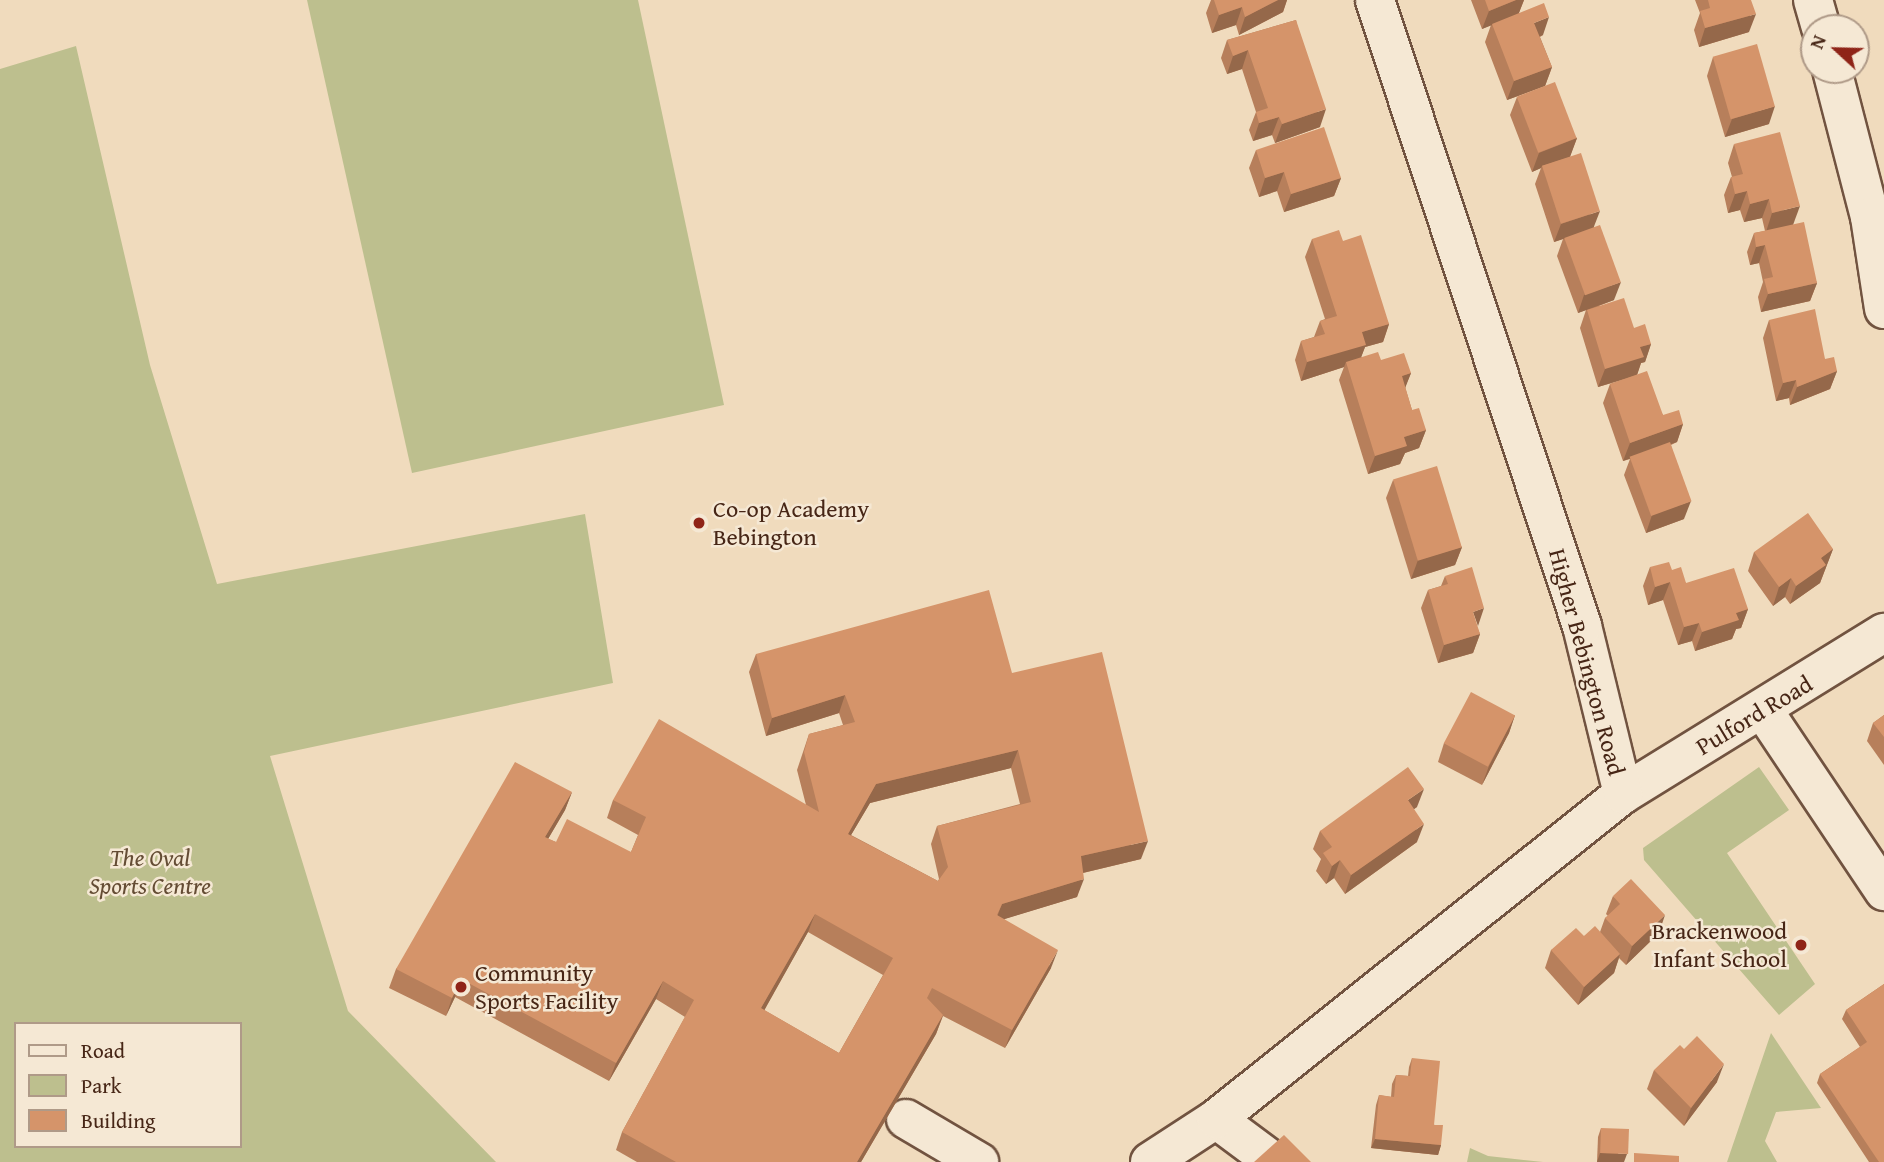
<!DOCTYPE html>
<style>
body{margin:0}
#map{position:relative;width:1884px;height:1162px;overflow:hidden;background:#f0dbbd;font-family:"Gentium Book Plus",serif}
div>[style]{position:absolute}
.green>*{inset:0;background:#bdbf8e}
.roads{filter:drop-shadow(2px 0 #715340) drop-shadow(-2px 0 #715340) drop-shadow(0 2px #715340) drop-shadow(0 -2px #715340)}
.minor>*{height:38px;margin:-19px;padding:0 19px;transform-origin:19px;border-radius:19px;background:#f5e8d4}
.wall>*{inset:0;background:#b77f5b}
.shaded-wall>*{inset:0;background:#95684a}
.building>*{inset:0;background:#d5946a;transform-origin:0 0}
.dots>*{width:19px;height:19px;translate:-50% -50%;box-sizing:border-box;border:4px solid #f5e8d4;border-radius:50%}
span{translate:-50% -50%;white-space:nowrap;text-align:center;line-height:1.15;-webkit-text-stroke:5px #f5e8d4;paint-order:stroke}
.poi-label{font-size:24px;color:#472616}
.left{translate:0 -50%;text-align:left}
.right{translate:-100% -50%;text-align:right}
.street-label{font-size:24px;color:#472616}
.park-label{font-size:24px;color:#644c34;font-style:italic}
.legend{position:absolute;left:14px;top:1022px;width:228px;height:126px;box-sizing:border-box;background:#f5e8d4;border:2px solid #af9a88;margin:0;padding:9px 12px;list-style:none;font-size:21px;color:#472616}
.legend li{display:flex;align-items:center;gap:14px;height:35px}
.legend b{width:35px;border:2px solid #af9a88}
.north{position:absolute;left:1800px;top:14px;width:70px;height:70px;box-sizing:border-box;background:#f5e8d4;border:2px solid #af9a88;border-radius:50%;rotate:292deg;font-size:19px;font-weight:700;line-height:28px;text-align:center;color:#472616}
.north::after{content:'';display:block;margin:auto;width:24px;height:32px;background:#8f2418;clip-path:polygon(50% 0,100% 100%,50% 72%,0 100%)}
</style>
<div id="map">
<div class="green">
<div style="clip-path:polygon(307px 0,638px 0,724px 405px,412px 473px)"></div>
<div style="clip-path:polygon(evenodd,76px 46px,150px 365px,217px 584px,585px 514px,613px 683px,270px 756px,348px 1011px,496px 1162px,0 1162px,0 69px,76px 46px,16px 1024px,240px 1024px,240px 1146px,16px 1146px,16px 1024px)"></div>
<div style="clip-path:polygon(1759px 767px,1789px 810px,1727px 853px,1815px 984px,1779px 1015px,1644px 860px,1643px 848px)"></div>
<div style="clip-path:polygon(1771px 1033px,1821px 1108px,1776px 1112px,1765px 1141px,1777px 1162px,1727px 1162px)"></div>
<div style="clip-path:polygon(1470px 1148px,1488px 1156px,1543px 1162px,1467px 1162px)"></div>
</div>
<div class="roads">
<div class="minor">
<div style="left:1813px;top:0;width:29px;rotate:74deg"></div>
<div style="left:1832px;top:70px;width:152px;rotate:75.5deg"></div>
<div style="left:1870px;top:217px;width:93px;rotate:81.3deg"></div>
<div style="left:1763px;top:710px;width:218px;rotate:56.2deg"></div>
<div style="left:1623px;top:794px;width:307px;rotate:-31.7deg"></div>
<div style="left:906px;top:1119px;width:85px;rotate:30.5deg"></div>
<div style="left:1216px;top:1119px;width:72px;rotate:36.6deg"></div>
<div style="left:1150px;top:1162px;width:79px;rotate:-33.1deg"></div>
<div style="left:1216px;top:1119px;width:521px;rotate:-38.61deg"></div>
<div style="left:1623px;top:794px;width:173px;rotate:-103.7deg"></div>
<div style="left:1582px;top:626px;width:659px;rotate:-108.3deg"></div>
</div>
</div>
<div class="wall">
<div style="clip-path:polygon(1211px 0,1287px 0,1283px 12px,1239px 35px,1236px 25px,1212px 33px,1206px 13px)"></div>
<div style="clip-path:polygon(1471px 0,1524px 0,1519px 13px,1543px 35px,1540px 37px,1552px 67px,1545px 86px,1507px 100px,1485px 42px,1491px 25px,1482px 29px)"></div>
<div style="clip-path:polygon(1695px 0,1751px 0,1749px 32px,1699px 47px,1694px 30px,1700px 13px)"></div>
<div style="clip-path:polygon(1296px 20px,1320px 127px,1275px 143px,1272px 135px,1253px 141px,1249px 130px,1256px 112px,1242px 69px,1227px 74px,1221px 58px,1227px 40px)"></div>
<div style="clip-path:polygon(1713px 57px,1769px 124px,1725px 137px,1707px 76px)"></div>
<div style="clip-path:polygon(1517px 97px,1577px 138px,1570px 156px,1594px 227px,1614px 300px,1599px 306px,1634px 328px,1651px 344px,1645px 362px,1641px 363px,1637px 375px,1663px 415px,1683px 424px,1677px 442px,1671px 445px,1684px 519px,1646px 533px,1624px 475px,1630px 459px,1623px 461px,1603px 403px,1610px 384px,1629px 378px,1598px 387px,1580px 328px,1586px 310px,1578px 313px,1557px 256px,1563px 239px,1554px 242px,1535px 184px,1541px 168px,1532px 172px,1510px 115px)"></div>
<div style="clip-path:polygon(1734px 144px,1793px 224px,1817px 283px,1810px 301px,1761px 312px,1758px 297px,1763px 282px,1759px 263px,1750px 265px,1747px 252px,1754px 233px,1765px 231px,1762px 218px,1744px 222px,1740px 210px,1728px 213px,1724px 195px,1731px 177px,1732px 177px,1728px 163px)"></div>
<div style="clip-path:polygon(1256px 150px,1341px 178px,1334px 196px,1284px 212px,1277px 191px,1259px 197px,1249px 168px)"></div>
<div style="clip-path:polygon(1312px 239px,1343px 241px,1389px 324px,1383px 342px,1365px 347px,1361px 357px,1381px 360px,1411px 373px,1405px 387px,1412px 410px,1426px 430px,1419px 448px,1405px 453px,1400px 464px,1368px 474px,1339px 380px,1344px 367px,1301px 381px,1295px 360px,1301px 341px,1314px 337px,1320px 321px,1325px 319px,1305px 257px)"></div>
<div style="clip-path:polygon(1769px 320px,1825px 359px,1837px 371px,1830px 389px,1790px 405px,1789px 398px,1776px 401px,1763px 338px)"></div>
<div style="clip-path:polygon(1393px 480px,1462px 547px,1455px 565px,1411px 579px,1386px 498px)"></div>
<div style="clip-path:polygon(1833px 549px,1820px 583px,1790px 604px,1785px 597px,1773px 606px,1748px 571px,1754px 552px)"></div>
<div style="clip-path:polygon(1650px 567px,1672px 570px,1686px 583px,1748px 609px,1741px 628px,1736px 629px,1732px 639px,1695px 651px,1692px 641px,1678px 645px,1663px 600px,1648px 605px,1643px 586px)"></div>
<div style="clip-path:polygon(1445px 576px,1477px 627px,1480px 634px,1473px 653px,1438px 663px,1421px 608px,1428px 590px,1441px 586px)"></div>
<div style="clip-path:polygon(evenodd,756px 654px,1012px 673px,1141px 859px,1083px 873px,1077px 897px,1004px 919px,1051px 968px,1005px 1048px,943px 1016px,936px 1034px,861px 1162px,637px 1162px,616px 1150px,622px 1132px,685px 1017px,656px 999px,609px 1081px,455px 997px,446px 1016px,389px 988px,396px 969px,572px 792px,565px 810px,548px 839px,556px 842px,631px 852px,638px 835px,607px 818px,613px 800px,806px 805px,797px 770px,809px 734px,843px 725px,839px 713px,766px 736px,749px 672px,756px 654px,1011px 768px,1020px 804px,937px 826px,931px 844px,939px 879px,938px 881px,851px 835px,870px 803px,1011px 768px,756px 654px,808px 932px,883px 975px,839px 1053px,764px 1010px,808px 932px)"></div>
<div style="clip-path:polygon(1515px 715px,1509px 733px,1482px 785px,1438px 762px,1444px 743px)"></div>
<div style="clip-path:polygon(1884px 715px,1884px 765px,1867px 741px,1873px 723px)"></div>
<div style="clip-path:polygon(1417px 807px,1414px 809px,1417px 842px,1345px 894px,1334px 878px,1326px 884px,1316px 871px,1321px 859px,1313px 849px,1320px 831px)"></div>
<div style="clip-path:polygon(1613px 896px,1659px 933px,1626px 965px,1619px 958px,1614px 973px,1578px 1005px,1545px 968px,1551px 950px,1584px 936px,1600px 932px,1605px 918px,1608px 916px,1606px 914px)"></div>
<div style="clip-path:polygon(1884px 984px,1884px 1162px,1869px 1162px,1817px 1083px,1820px 1074px,1860px 1047px,1842px 1019px,1846px 1010px)"></div>
<div style="clip-path:polygon(1412px 1058px,1441px 1145px,1438px 1155px,1371px 1148px,1376px 1105px,1379px 1095px,1391px 1097px,1392px 1084px,1396px 1075px,1408px 1076px,1409px 1067px)"></div>
<div style="clip-path:polygon(1654px 1070px,1717px 1082px,1684px 1126px,1647px 1089px)"></div>
<div style="clip-path:polygon(1601px 1128px,1624px 1162px,1597px 1162px,1598px 1137px)"></div>
</div>
<div class="shaded-wall">
<div style="clip-path:polygon(1278px 0,1287px 0,1283px 12px,1239px 35px,1245px 17px)"></div>
<div style="clip-path:polygon(1516px 0,1524px 0,1518px 15px,1482px 29px,1489px 11px)"></div>
<div style="clip-path:polygon(1242px 7px,1236px 25px,1212px 33px,1219px 15px)"></div>
<div style="clip-path:polygon(1756px 14px,1749px 32px,1699px 47px,1705px 28px)"></div>
<div style="clip-path:polygon(1549px 17px,1543px 35px,1528px 41px,1534px 23px)"></div>
<div style="clip-path:polygon(1248px 50px,1242px 69px,1227px 74px,1233px 56px)"></div>
<div style="clip-path:polygon(1552px 67px,1545px 86px,1507px 100px,1514px 81px)"></div>
<div style="clip-path:polygon(1775px 106px,1769px 124px,1725px 137px,1732px 119px)"></div>
<div style="clip-path:polygon(1326px 109px,1320px 127px,1275px 143px,1282px 124px)"></div>
<div style="clip-path:polygon(1279px 117px,1272px 135px,1253px 141px,1259px 123px)"></div>
<div style="clip-path:polygon(1577px 138px,1570px 157px,1542px 166px,1541px 168px,1532px 172px,1539px 153px)"></div>
<div style="clip-path:polygon(1284px 172px,1277px 191px,1259px 197px,1265px 178px)"></div>
<div style="clip-path:polygon(1341px 178px,1334px 196px,1284px 212px,1291px 194px)"></div>
<div style="clip-path:polygon(1747px 191px,1740px 210px,1728px 213px,1735px 194px)"></div>
<div style="clip-path:polygon(1769px 199px,1762px 218px,1744px 222px,1750px 204px)"></div>
<div style="clip-path:polygon(1800px 206px,1793px 225px,1766px 232px,1772px 213px)"></div>
<div style="clip-path:polygon(1600px 211px,1593px 229px,1554px 242px,1561px 224px)"></div>
<div style="clip-path:polygon(1765px 245px,1759px 263px,1750px 265px,1756px 247px)"></div>
<div style="clip-path:polygon(1621px 282px,1614px 300px,1578px 313px,1584px 295px)"></div>
<div style="clip-path:polygon(1817px 283px,1810px 301px,1761px 312px,1768px 294px)"></div>
<div style="clip-path:polygon(1389px 324px,1383px 342px,1365px 347px,1359px 363px,1346px 362px,1344px 367px,1301px 381px,1307px 362px,1362px 332px)"></div>
<div style="clip-path:polygon(1651px 344px,1645px 362px,1641px 363px,1637px 375px,1598px 387px,1605px 369px,1640px 347px)"></div>
<div style="clip-path:polygon(1837px 371px,1830px 389px,1790px 405px,1797px 387px)"></div>
<div style="clip-path:polygon(1411px 373px,1404px 391px,1402px 376px)"></div>
<div style="clip-path:polygon(1796px 380px,1789px 398px,1776px 401px,1783px 383px)"></div>
<div style="clip-path:polygon(1683px 424px,1677px 442px,1623px 461px,1630px 443px)"></div>
<div style="clip-path:polygon(1426px 430px,1419px 448px,1405px 453px,1400px 464px,1368px 474px,1375px 456px,1404px 437px)"></div>
<div style="clip-path:polygon(1691px 501px,1684px 519px,1646px 533px,1652px 515px)"></div>
<div style="clip-path:polygon(1462px 547px,1455px 565px,1411px 579px,1418px 560px)"></div>
<div style="clip-path:polygon(1833px 549px,1820px 583px,1790px 604px,1796px 586px,1821px 558px)"></div>
<div style="clip-path:polygon(1791px 578px,1785px 597px,1773px 606px,1779px 587px)"></div>
<div style="clip-path:polygon(1670px 582px,1663px 600px,1648px 605px,1655px 587px)"></div>
<div style="clip-path:polygon(1484px 608px,1478px 626px,1473px 612px)"></div>
<div style="clip-path:polygon(1748px 609px,1741px 628px,1736px 629px,1732px 639px,1695px 651px,1702px 632px,1736px 613px)"></div>
<div style="clip-path:polygon(1699px 623px,1692px 641px,1678px 645px,1684px 627px)"></div>
<div style="clip-path:polygon(1480px 634px,1473px 653px,1438px 663px,1444px 645px)"></div>
<div style="clip-path:polygon(845px 695px,839px 713px,766px 736px,772px 718px)"></div>
<div style="clip-path:polygon(1515px 715px,1509px 733px,1482px 785px,1489px 766px)"></div>
<div style="clip-path:polygon(1018px 750px,1011px 768px,870px 803px,841px 852px,848px 834px,876px 784px)"></div>
<div style="clip-path:polygon(1424px 789px,1417px 807px,1401px 818px,1408px 800px)"></div>
<div style="clip-path:polygon(572px 792px,565px 810px,538px 856px,545px 837px)"></div>
<div style="clip-path:polygon(1424px 824px,1417px 842px,1345px 894px,1351px 875px)"></div>
<div style="clip-path:polygon(1148px 841px,1141px 859px,1074px 875px,1081px 856px)"></div>
<div style="clip-path:polygon(1340px 860px,1334px 878px,1326px 884px,1332px 866px)"></div>
<div style="clip-path:polygon(1084px 879px,1077px 897px,995px 922px,1002px 904px)"></div>
<div style="clip-path:polygon(815px 914px,808px 932px,755px 1027px,761px 1008px)"></div>
<div style="clip-path:polygon(1665px 915px,1659px 933px,1626px 965px,1632px 946px)"></div>
<div style="clip-path:polygon(1058px 950px,1051px 968px,1005px 1048px,1012px 1030px)"></div>
<div style="clip-path:polygon(1620px 954px,1614px 973px,1578px 1005px,1584px 987px)"></div>
<div style="clip-path:polygon(461px 979px,455px 997px,446px 1016px,452px 998px)"></div>
<div style="clip-path:polygon(663px 981px,656px 999px,609px 1081px,616px 1063px)"></div>
<div style="clip-path:polygon(943px 1015px,936px 1034px,861px 1162px,857px 1162px)"></div>
<div style="clip-path:polygon(1724px 1064px,1717px 1082px,1684px 1126px,1691px 1108px)"></div>
<div style="clip-path:polygon(1375px 1139px,1441px 1145px,1438px 1155px,1371px 1148px)"></div>
<div style="clip-path:polygon(1600px 1153px,1627px 1154px,1624px 1162px,1597px 1162px)"></div>
</div>
<div class="building">
<div style="clip-path:polygon(1214px 0,1278px 0,1245px 17px,1242px 7px,1219px 15px)"></div>
<div style="clip-path:polygon(1485px 0,1516px 0,1489px 11px)"></div>
<div style="clip-path:polygon(1708px 0,1751px 0,1756px 14px,1705px 28px,1700px 11px,1710px 8px)"></div>
<div style="clip-path:polygon(1544px 3px,1549px 17px,1534px 23px,1552px 67px,1514px 81px,1492px 24px)"></div>
<div style="clip-path:polygon(1296px 20px,1326px 109px,1282px 124px,1279px 117px,1259px 123px,1256px 112px,1268px 108px,1248px 50px,1233px 56px,1227px 40px)"></div>
<div style="left:1757px;top:44px;width:65px;height:46px;rotate:74deg"></div>
<div style="left:1555px;top:82px;width:60px;height:41px;rotate:69deg"></div>
<div style="clip-path:polygon(1324px 127px,1341px 178px,1291px 194px,1284px 172px,1265px 178px,1256px 150px)"></div>
<div style="clip-path:polygon(1780px 132px,1800px 206px,1772px 213px,1769px 199px,1750px 204px,1747px 191px,1735px 194px,1731px 177px,1743px 174px,1734px 144px)"></div>
<div style="left:1581px;top:153px;width:61px;height:41px;rotate:72deg"></div>
<div style="clip-path:polygon(1804px 222px,1817px 283px,1768px 294px,1764px 279px,1773px 277px,1765px 245px,1756px 247px,1754px 233px)"></div>
<div style="left:1600px;top:225px;width:61px;height:38px;rotate:70deg"></div>
<div style="clip-path:polygon(1339px 230px,1343px 241px,1361px 235px,1389px 324px,1362px 332px,1366px 345px,1307px 362px,1301px 341px,1325px 334px,1320px 321px,1337px 316px,1312px 239px)"></div>
<div style="clip-path:polygon(1624px 298px,1634px 328px,1645px 324px,1651px 344px,1640px 347px,1644px 357px,1605px 369px,1587px 310px)"></div>
<div style="clip-path:polygon(1815px 309px,1825px 359px,1834px 357px,1837px 371px,1797px 387px,1796px 380px,1783px 383px,1769px 320px)"></div>
<div style="clip-path:polygon(1378px 352px,1381px 360px,1404px 353px,1411px 373px,1402px 376px,1412px 410px,1419px 408px,1426px 430px,1404px 437px,1407px 446px,1375px 456px,1346px 362px)"></div>
<div style="clip-path:polygon(1647px 371px,1663px 415px,1679px 410px,1683px 424px,1630px 443px,1610px 384px)"></div>
<div style="left:1670px;top:442px;width:63px;height:43px;rotate:70deg"></div>
<div style="left:1437px;top:466px;width:85px;height:46px;rotate:73deg"></div>
<div style="clip-path:polygon(1808px 513px,1833px 549px,1821px 558px,1826px 565px,1796px 586px,1791px 578px,1779px 587px,1754px 552px)"></div>
<div style="clip-path:polygon(1669px 562px,1672px 570px,1681px 567px,1686px 583px,1734px 568px,1748px 609px,1736px 613px,1739px 620px,1702px 632px,1699px 623px,1684px 627px,1670px 582px,1655px 587px,1650px 567px)"></div>
<div style="clip-path:polygon(1472px 567px,1484px 608px,1473px 612px,1480px 634px,1444px 645px,1428px 590px,1448px 584px,1445px 576px)"></div>
<div style="clip-path:polygon(evenodd,989px 590px,1012px 673px,1102px 652px,1148px 841px,1081px 856px,1084px 879px,1002px 904px,997px 915px,1058px 950px,1012px 1030px,932px 988px,927px 998px,943px 1015px,857px 1162px,676px 1162px,622px 1132px,694px 1000px,663px 981px,616px 1063px,461px 979px,452px 998px,396px 969px,515px 762px,572px 792px,545px 837px,556px 842px,567px 819px,631px 852px,646px 817px,613px 800px,659px 719px,819px 812px,804px 752px,809px 734px,855px 722px,845px 695px,772px 718px,756px 654px,989px 590px,1018px 750px,1031px 802px,937px 826px,948px 867px,938px 881px,848px 834px,876px 784px,1018px 750px,989px 590px,815px 914px,893px 958px,839px 1053px,761px 1008px,815px 914px)"></div>
<div style="left:1471px;top:692px;width:50px;height:58px;rotate:28deg"></div>
<div style="clip-path:polygon(1884px 715px,1884px 737px,1873px 723px)"></div>
<div style="clip-path:polygon(1408px 767px,1424px 789px,1408px 800px,1424px 824px,1351px 875px,1340px 860px,1332px 866px,1323px 853px,1332px 847px,1320px 831px)"></div>
<div style="clip-path:polygon(1631px 879px,1665px 915px,1632px 946px,1605px 918px,1620px 904px,1613px 896px)"></div>
<div style="clip-path:polygon(1595px 926px,1620px 954px,1584px 987px,1551px 950px,1576px 928px,1584px 936px)"></div>
<div style="clip-path:polygon(1884px 984px,1884px 1162px,1879px 1162px,1820px 1074px,1867px 1042px,1846px 1010px)"></div>
<div style="clip-path:polygon(1697px 1036px,1724px 1064px,1691px 1108px,1654px 1070px,1680px 1045px,1684px 1049px)"></div>
<div style="clip-path:polygon(1412px 1058px,1440px 1061px,1434px 1125px,1443px 1125px,1441px 1145px,1375px 1139px,1379px 1095px,1394px 1097px,1396px 1075px,1410px 1076px)"></div>
<div style="left:1601px;top:1128px;width:28px;height:25px;rotate:2deg"></div>
<div style="clip-path:polygon(1284px 1135px,1311px 1162px,1254px 1162px)"></div>
<div style="clip-path:polygon(1634px 1153px,1679px 1156px,1679px 1162px,1634px 1162px)"></div>
</div>
<div class="dots">
<div style="left:699px;top:523px;background:#8f2418"></div>
<div style="left:1801px;top:945px;background:#8f2418"></div>
<div style="left:461px;top:987px;background:#8f2418"></div>
</div>
<div class="poi-label">
<span class="left" style="left:713px;top:523px">Co-op Academy<br>Bebington</span>
<span class="right" style="left:1787px;top:945px">Brackenwood<br>Infant School</span>
<span class="left" style="left:475px;top:987px">Community<br>Sports Facility</span>
</div>
<div class="street-label">
<span style="left:1587px;top:662px;rotate:75deg">Higher Bebington Road</span>
<span style="left:1754px;top:715px;rotate:-31deg">Pulford Road</span>
</div>
<div class="park-label">
<span style="left:150px;top:872px">The Oval<br>Sports Centre</span>
</div>
<ul class="legend">
<li><b style="height:9px;background:#f5e8d4"></b>Road</li>
<li><b style="height:19px;background:#bdbf8e"></b>Park</li>
<li><b style="height:19px;background:#d5946a"></b>Building</li>
</ul>
<div class="north">N</div>
</div>
